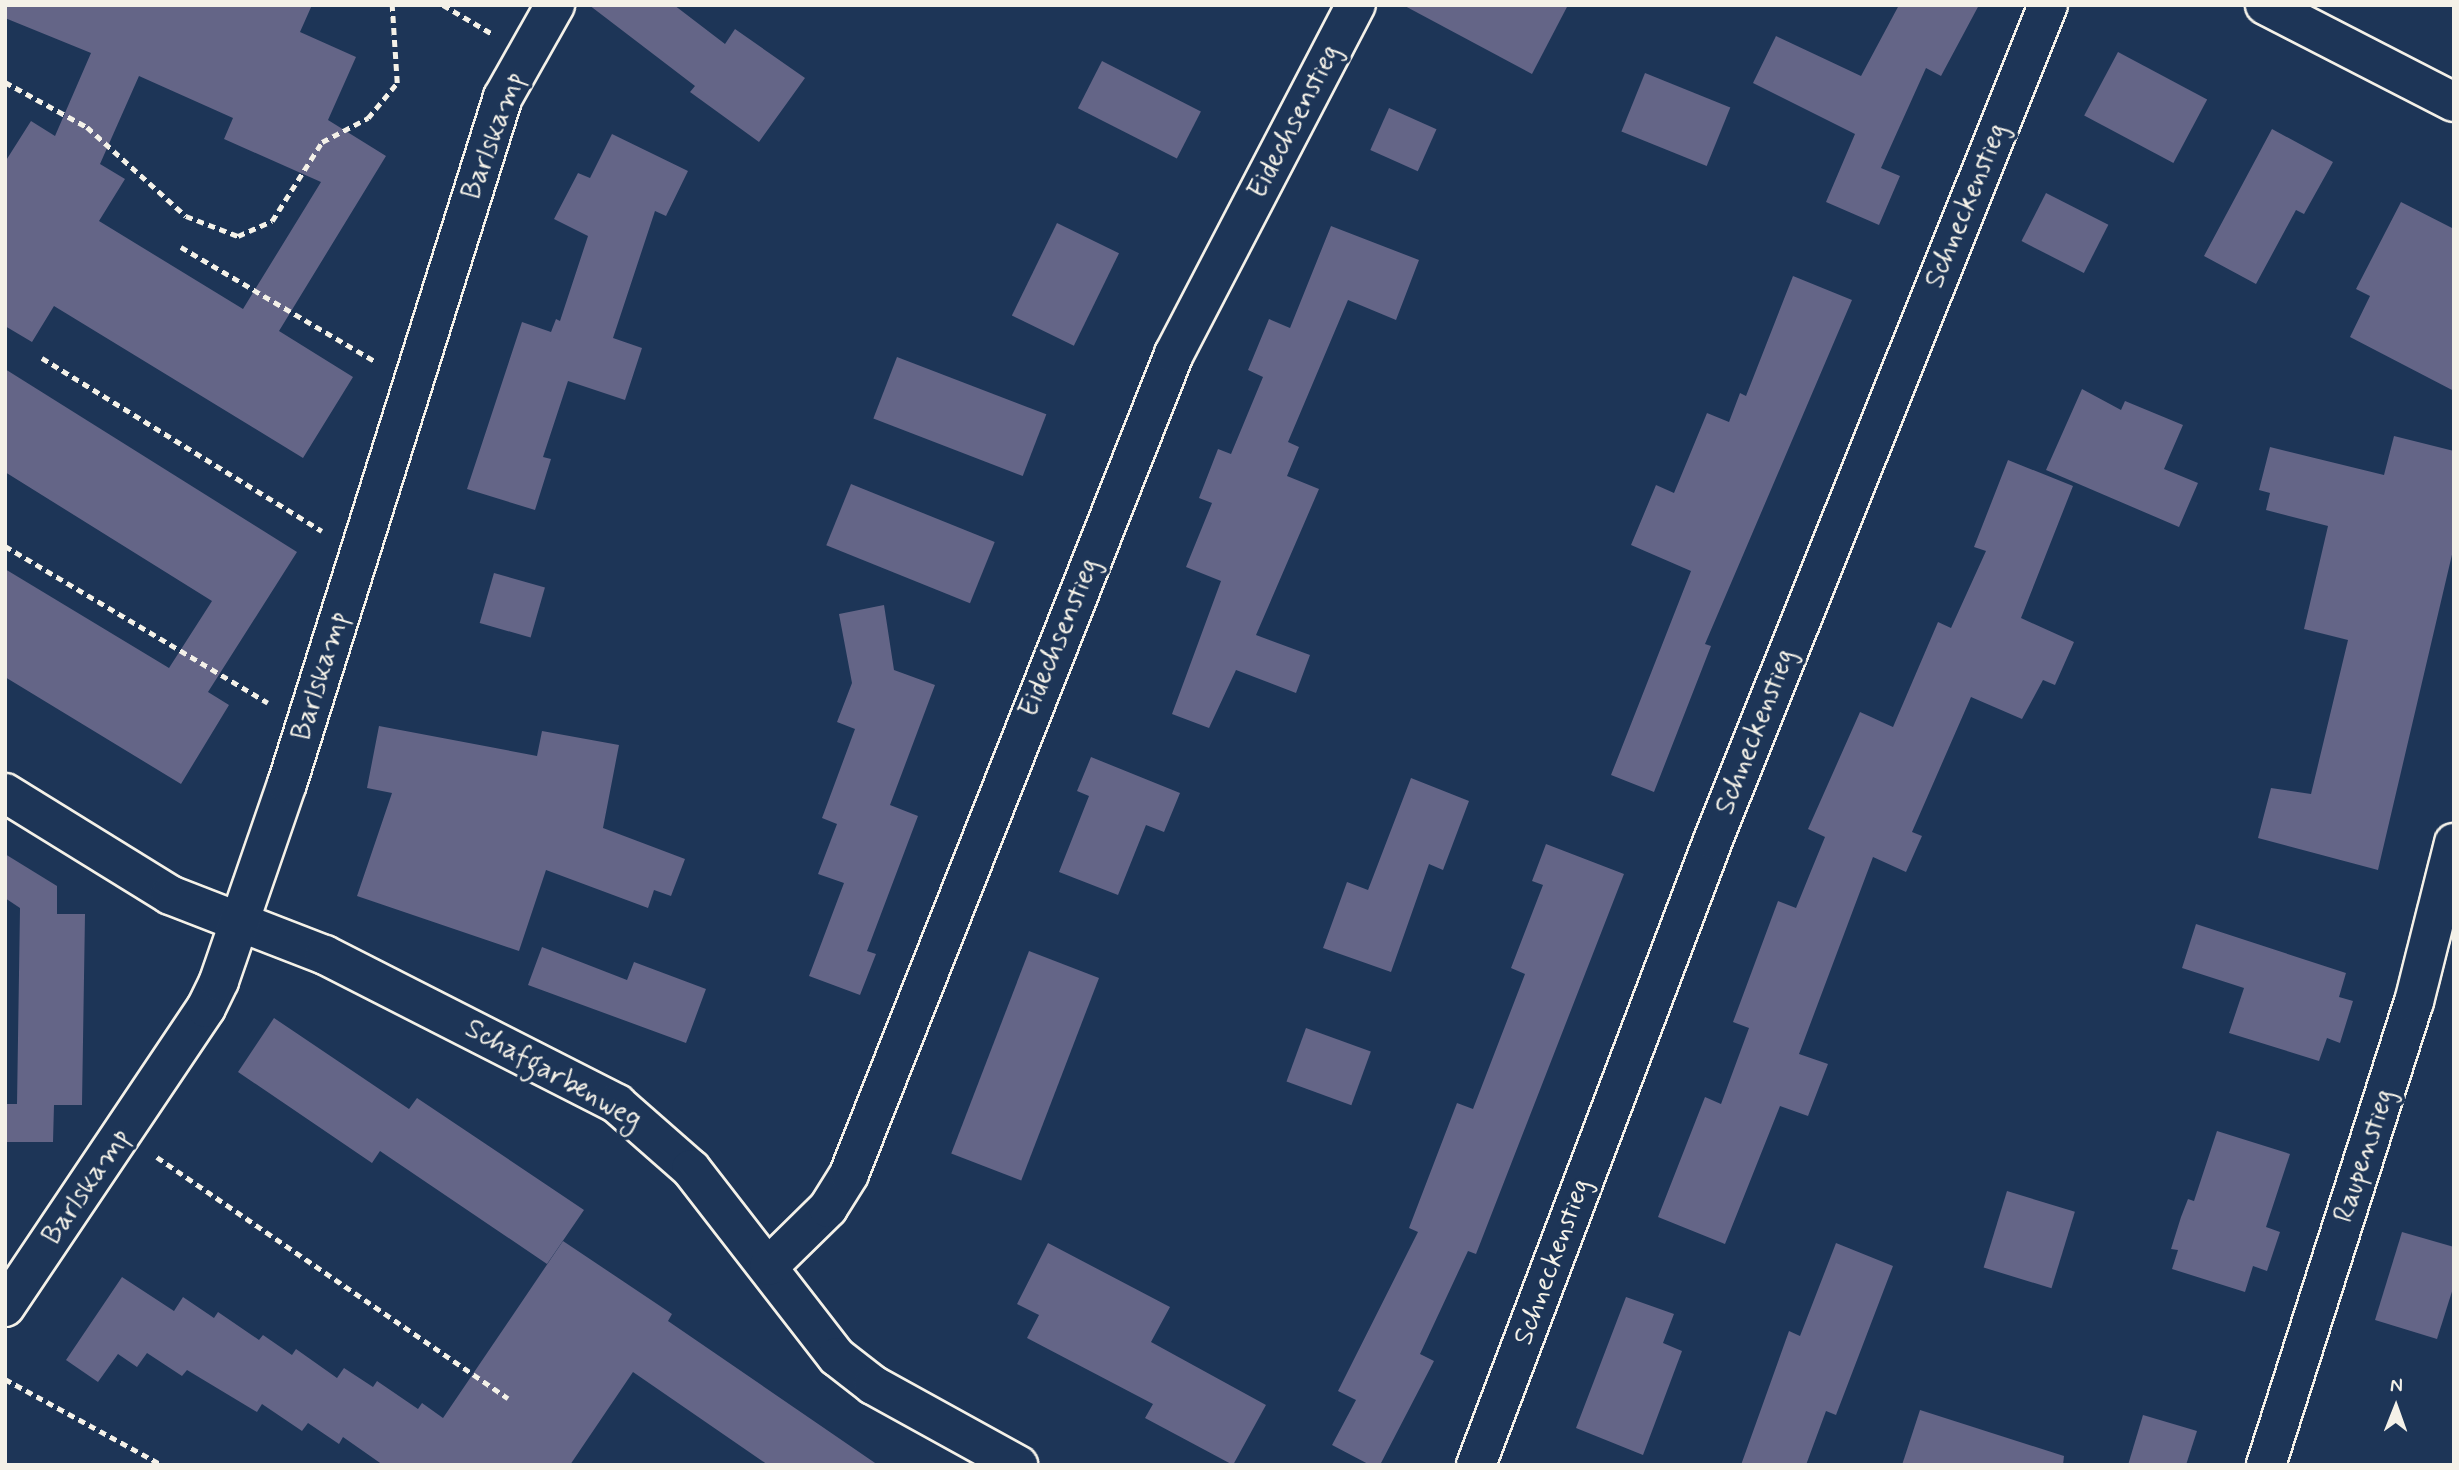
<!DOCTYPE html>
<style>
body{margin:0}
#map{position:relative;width:2459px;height:1470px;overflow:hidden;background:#1d3557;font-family:Mynerve,sans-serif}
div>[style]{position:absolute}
.building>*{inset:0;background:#646587;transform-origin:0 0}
.path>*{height:4.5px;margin-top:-2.25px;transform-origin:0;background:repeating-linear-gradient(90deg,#f4f1e8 0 7px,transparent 0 12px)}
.roads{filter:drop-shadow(2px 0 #f4f1e8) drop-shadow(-2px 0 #f4f1e8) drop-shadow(0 2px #f4f1e8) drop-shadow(0 -2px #f4f1e8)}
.street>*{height:38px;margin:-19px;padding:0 19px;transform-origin:19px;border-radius:19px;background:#1d3557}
span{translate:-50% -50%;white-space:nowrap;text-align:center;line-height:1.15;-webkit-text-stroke:7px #1d3557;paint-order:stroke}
.street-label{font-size:28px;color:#f4f1e8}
.frame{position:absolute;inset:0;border:7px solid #f4f1e8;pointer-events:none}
.north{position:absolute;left:2361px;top:1372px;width:70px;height:70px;-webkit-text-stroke:5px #1d3557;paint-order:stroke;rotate:1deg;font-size:19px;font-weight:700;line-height:28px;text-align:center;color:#f4f1e8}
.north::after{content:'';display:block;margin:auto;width:24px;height:32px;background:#f4f1e8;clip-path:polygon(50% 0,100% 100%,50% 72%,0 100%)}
</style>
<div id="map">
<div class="building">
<div style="clip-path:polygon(evenodd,5px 5px,312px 5px,300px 32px,356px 57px,328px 120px,386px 156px,279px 331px,353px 377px,303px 458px,54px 306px,32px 342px,5px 326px,5px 162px,31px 121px,55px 136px,91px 53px,5px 18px,5px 5px,139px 76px,233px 118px,224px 139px,321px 182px,243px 309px,99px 221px,125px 179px,100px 164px,139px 76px)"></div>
<div style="clip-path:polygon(589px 5px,674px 5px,725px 44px,735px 29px,805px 78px,759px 142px,690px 92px,695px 86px)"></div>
<div style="clip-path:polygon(1403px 5px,1568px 5px,1532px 74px)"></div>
<div style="clip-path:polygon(1899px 5px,1979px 5px,1941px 76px,1926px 68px,1881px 168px,1900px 176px,1879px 225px,1826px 202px,1855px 134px,1753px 83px,1776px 36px,1861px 76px)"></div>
<div style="left:2118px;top:52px;width:101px;height:72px;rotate:28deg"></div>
<div style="left:1102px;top:61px;width:111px;height:53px;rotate:27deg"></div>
<div style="left:1645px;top:73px;width:92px;height:63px;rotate:22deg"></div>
<div style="left:1389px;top:108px;width:52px;height:46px;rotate:24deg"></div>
<div style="clip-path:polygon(2272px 129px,2333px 162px,2304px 214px,2296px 210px,2256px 284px,2204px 256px)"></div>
<div style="clip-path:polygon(612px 134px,688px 171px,666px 216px,655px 211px,613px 338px,642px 348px,625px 400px,568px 381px,543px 457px,551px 459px,535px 510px,467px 489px,522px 322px,551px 332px,556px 319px,560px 321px,588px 236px,554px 219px,578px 173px,590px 178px)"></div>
<div style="left:2046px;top:193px;width:70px;height:54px;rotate:27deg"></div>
<div style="clip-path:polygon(2401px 202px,2454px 229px,2454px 391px,2350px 337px,2370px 296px,2356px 289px)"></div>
<div style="left:1057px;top:223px;width:69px;height:103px;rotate:26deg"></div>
<div style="clip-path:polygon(1331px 226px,1419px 260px,1396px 320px,1348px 300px,1288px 442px,1299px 447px,1287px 476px,1319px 489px,1256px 635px,1310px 655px,1296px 693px,1236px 670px,1209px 728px,1172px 714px,1221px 581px,1186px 567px,1212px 503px,1199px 498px,1218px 449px,1231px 454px,1263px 377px,1248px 370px,1269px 319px,1290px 328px)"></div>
<div style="clip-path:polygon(1793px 276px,1852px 300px,1705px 644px,1711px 646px,1654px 792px,1611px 775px,1691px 571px,1631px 545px,1656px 485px,1674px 493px,1707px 413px,1729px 422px,1740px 393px,1746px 396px)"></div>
<div style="left:897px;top:357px;width:160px;height:66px;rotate:21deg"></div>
<div style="clip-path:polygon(5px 369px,297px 552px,208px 692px,229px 705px,181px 784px,5px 677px,5px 569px,169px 668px,212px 601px,5px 472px)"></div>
<div style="clip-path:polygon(2082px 389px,2121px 410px,2125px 401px,2183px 425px,2164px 469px,2198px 483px,2179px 527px,2046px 470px)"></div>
<div style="clip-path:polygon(2394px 436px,2454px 451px,2454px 546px,2378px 870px,2258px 838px,2271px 788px,2311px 794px,2348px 640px,2304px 629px,2328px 526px,2266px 510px,2270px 493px,2259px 490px,2270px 447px,2384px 475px)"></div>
<div style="clip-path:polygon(2008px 460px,2073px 486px,2021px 618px,2074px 642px,2055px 685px,2043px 680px,2022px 719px,1971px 697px,1912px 832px,1922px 836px,1906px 872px,1873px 857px,1799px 1054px,1828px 1064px,1808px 1116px,1780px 1106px,1725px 1244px,1658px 1217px,1705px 1097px,1721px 1104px,1749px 1028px,1733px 1022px,1778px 901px,1796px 908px,1811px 871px,1825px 837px,1808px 829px,1860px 712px,1893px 727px,1938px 622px,1951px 628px,1986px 551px,1974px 547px)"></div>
<div style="left:851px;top:484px;width:155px;height:66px;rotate:22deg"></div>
<div style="left:494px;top:573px;width:53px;height:52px;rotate:16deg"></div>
<div style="clip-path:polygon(884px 605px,894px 670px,935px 685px,890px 805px,918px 816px,867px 951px,876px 954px,860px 995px,809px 976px,844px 883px,818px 874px,837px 824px,822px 818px,855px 729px,837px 722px,852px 683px,839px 614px)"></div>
<div style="clip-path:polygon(379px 726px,537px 756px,542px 731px,619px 745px,603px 828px,685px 859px,671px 896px,654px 890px,648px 908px,546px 870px,519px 951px,357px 896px,392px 793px,367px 788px)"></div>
<div style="clip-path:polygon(1091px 757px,1180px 793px,1164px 832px,1146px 825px,1118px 895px,1059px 872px,1089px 796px,1077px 791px)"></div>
<div style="clip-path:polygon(1411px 778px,1469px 801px,1443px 870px,1429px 864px,1391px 972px,1323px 948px,1347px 882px,1368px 890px)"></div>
<div style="clip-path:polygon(1546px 844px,1624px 874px,1476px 1254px,1468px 1251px,1420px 1354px,1434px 1361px,1380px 1465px,1370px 1465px,1332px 1445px,1356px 1400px,1338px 1391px,1418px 1232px,1409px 1228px,1457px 1103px,1473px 1109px,1525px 974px,1511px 968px,1543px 885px,1532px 881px)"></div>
<div style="clip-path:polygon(5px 854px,57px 886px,57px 914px,85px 914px,82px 1105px,54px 1105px,53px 1142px,5px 1142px,5px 1104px,17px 1104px,20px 908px,5px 898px)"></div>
<div style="clip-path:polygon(2196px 924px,2346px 973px,2339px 997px,2353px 1001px,2340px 1043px,2327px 1038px,2319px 1061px,2229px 1033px,2244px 988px,2182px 968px)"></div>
<div style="clip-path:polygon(542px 947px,627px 980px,634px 962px,706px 989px,686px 1043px,528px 985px)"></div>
<div style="left:1029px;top:951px;width:75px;height:217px;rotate:21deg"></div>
<div style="clip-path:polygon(274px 1018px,409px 1109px,417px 1098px,584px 1210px,547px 1264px,380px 1151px,372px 1163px,238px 1072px)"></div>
<div style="left:1306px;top:1028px;width:69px;height:57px;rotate:20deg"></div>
<div style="clip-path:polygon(2217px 1131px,2290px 1154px,2266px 1227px,2280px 1232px,2267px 1271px,2253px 1266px,2245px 1292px,2172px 1269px,2178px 1250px,2171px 1249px,2181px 1217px,2188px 1199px,2194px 1201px)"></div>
<div style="left:2007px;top:1191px;width:71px;height:80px;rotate:17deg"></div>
<div style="clip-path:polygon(2402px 1232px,2454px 1247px,2454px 1285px,2437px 1339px,2375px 1320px)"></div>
<div style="clip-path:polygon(563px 1241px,672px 1314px,668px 1321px,878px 1465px,768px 1465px,633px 1372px,570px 1465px,383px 1465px,343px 1437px,339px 1444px,308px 1423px,302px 1431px,262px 1404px,257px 1412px,187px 1370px,182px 1376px,147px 1353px,137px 1367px,118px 1354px,98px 1382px,66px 1360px,122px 1277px,174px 1311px,183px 1297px,214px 1318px,218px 1312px,259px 1340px,263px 1335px,292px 1355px,296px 1349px,337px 1378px,344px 1368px,373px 1387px,377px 1381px,418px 1409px,422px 1403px,443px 1418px)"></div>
<div style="clip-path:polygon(1048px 1243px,1170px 1307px,1151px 1342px,1266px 1405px,1233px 1465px,1145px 1418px,1153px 1404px,1027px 1338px,1039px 1315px,1017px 1304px)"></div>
<div style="clip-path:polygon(1836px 1243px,1893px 1266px,1836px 1415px,1826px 1411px,1806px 1465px,1741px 1465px,1789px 1331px,1800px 1336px)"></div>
<div style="clip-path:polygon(1626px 1297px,1674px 1314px,1663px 1343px,1682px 1351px,1643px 1455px,1576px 1428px)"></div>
<div style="clip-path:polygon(1920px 1410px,2064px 1456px,2063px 1465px,1902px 1465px)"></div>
<div style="clip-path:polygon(2143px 1415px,2197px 1431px,2186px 1465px,2128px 1465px)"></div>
</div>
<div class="path">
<div style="left:443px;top:5px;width:56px;rotate:30.3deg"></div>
<div style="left:5px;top:82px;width:94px;rotate:28.8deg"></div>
<div style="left:87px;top:127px;width:133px;rotate:42deg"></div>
<div style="left:186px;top:216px;width:56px;rotate:21deg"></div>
<div style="left:238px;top:236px;width:37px;rotate:-24deg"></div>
<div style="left:272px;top:221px;width:93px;rotate:-57.7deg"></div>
<div style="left:322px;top:142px;width:52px;rotate:-27.6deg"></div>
<div style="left:368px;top:118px;width:45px;rotate:-50.4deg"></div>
<div style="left:397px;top:83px;width:78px;rotate:-93.7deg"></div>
<div style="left:181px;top:247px;width:226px;rotate:30.5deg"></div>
<div style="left:42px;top:358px;width:329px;rotate:31.7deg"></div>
<div style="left:5px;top:546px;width:306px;rotate:30.8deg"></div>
<div style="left:157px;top:1157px;width:426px;rotate:34.5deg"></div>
<div style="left:5px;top:1379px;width:179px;rotate:28.7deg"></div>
</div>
<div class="roads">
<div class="street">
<div style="left:2265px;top:5px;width:212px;rotate:27.2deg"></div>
<div style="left:5px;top:793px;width:194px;rotate:31.7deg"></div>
<div style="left:170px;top:895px;width:166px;rotate:21.2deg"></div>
<div style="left:325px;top:955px;width:328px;rotate:27deg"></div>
<div style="left:617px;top:1104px;width:98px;rotate:41.3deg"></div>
<div style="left:691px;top:1169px;width:238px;rotate:52.2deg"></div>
<div style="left:837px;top:1357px;width:46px;rotate:37.9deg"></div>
<div style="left:873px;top:1385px;width:166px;rotate:28.9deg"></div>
<div style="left:769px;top:1266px;width:83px;rotate:-44.5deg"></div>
<div style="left:828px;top:1208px;width:40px;rotate:-58deg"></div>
<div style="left:849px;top:1174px;width:882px;rotate:-68.38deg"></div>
<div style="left:1174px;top:354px;width:394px;rotate:-62.5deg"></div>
<div style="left:5px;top:1307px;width:360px;rotate:-56.1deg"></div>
<div style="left:206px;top:1008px;width:30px;rotate:-64deg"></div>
<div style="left:219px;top:981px;width:208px;rotate:-71deg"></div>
<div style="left:287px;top:784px;width:720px;rotate:-72.55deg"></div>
<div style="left:503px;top:97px;width:106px;rotate:-60.5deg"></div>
<div style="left:1476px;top:1465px;width:668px;rotate:-69.23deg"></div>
<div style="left:1713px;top:840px;width:900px;rotate:-68.14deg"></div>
<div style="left:2266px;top:1465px;width:486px;rotate:-72.3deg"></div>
<div style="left:2414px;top:1002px;width:164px;rotate:-75.9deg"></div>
</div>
</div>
<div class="street-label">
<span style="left:1295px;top:122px;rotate:-63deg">Eidechsenstieg</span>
<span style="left:494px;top:136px;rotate:-70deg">Barlskamp</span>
<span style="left:1967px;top:206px;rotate:-68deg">Schneckenstieg</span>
<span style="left:1060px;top:638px;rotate:-68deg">Eidechsenstieg</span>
<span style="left:321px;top:676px;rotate:-73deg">Barlskamp</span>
<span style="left:1756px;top:732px;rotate:-69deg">Schneckenstieg</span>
<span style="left:553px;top:1075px;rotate:29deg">Schafgarbenweg</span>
<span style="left:2365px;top:1156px;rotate:-72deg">Raupenstieg</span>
<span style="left:87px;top:1187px;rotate:-56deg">Barlskamp</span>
<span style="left:1553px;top:1262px;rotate:-70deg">Schneckenstieg</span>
</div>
<div class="frame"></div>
<div class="north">N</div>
</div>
